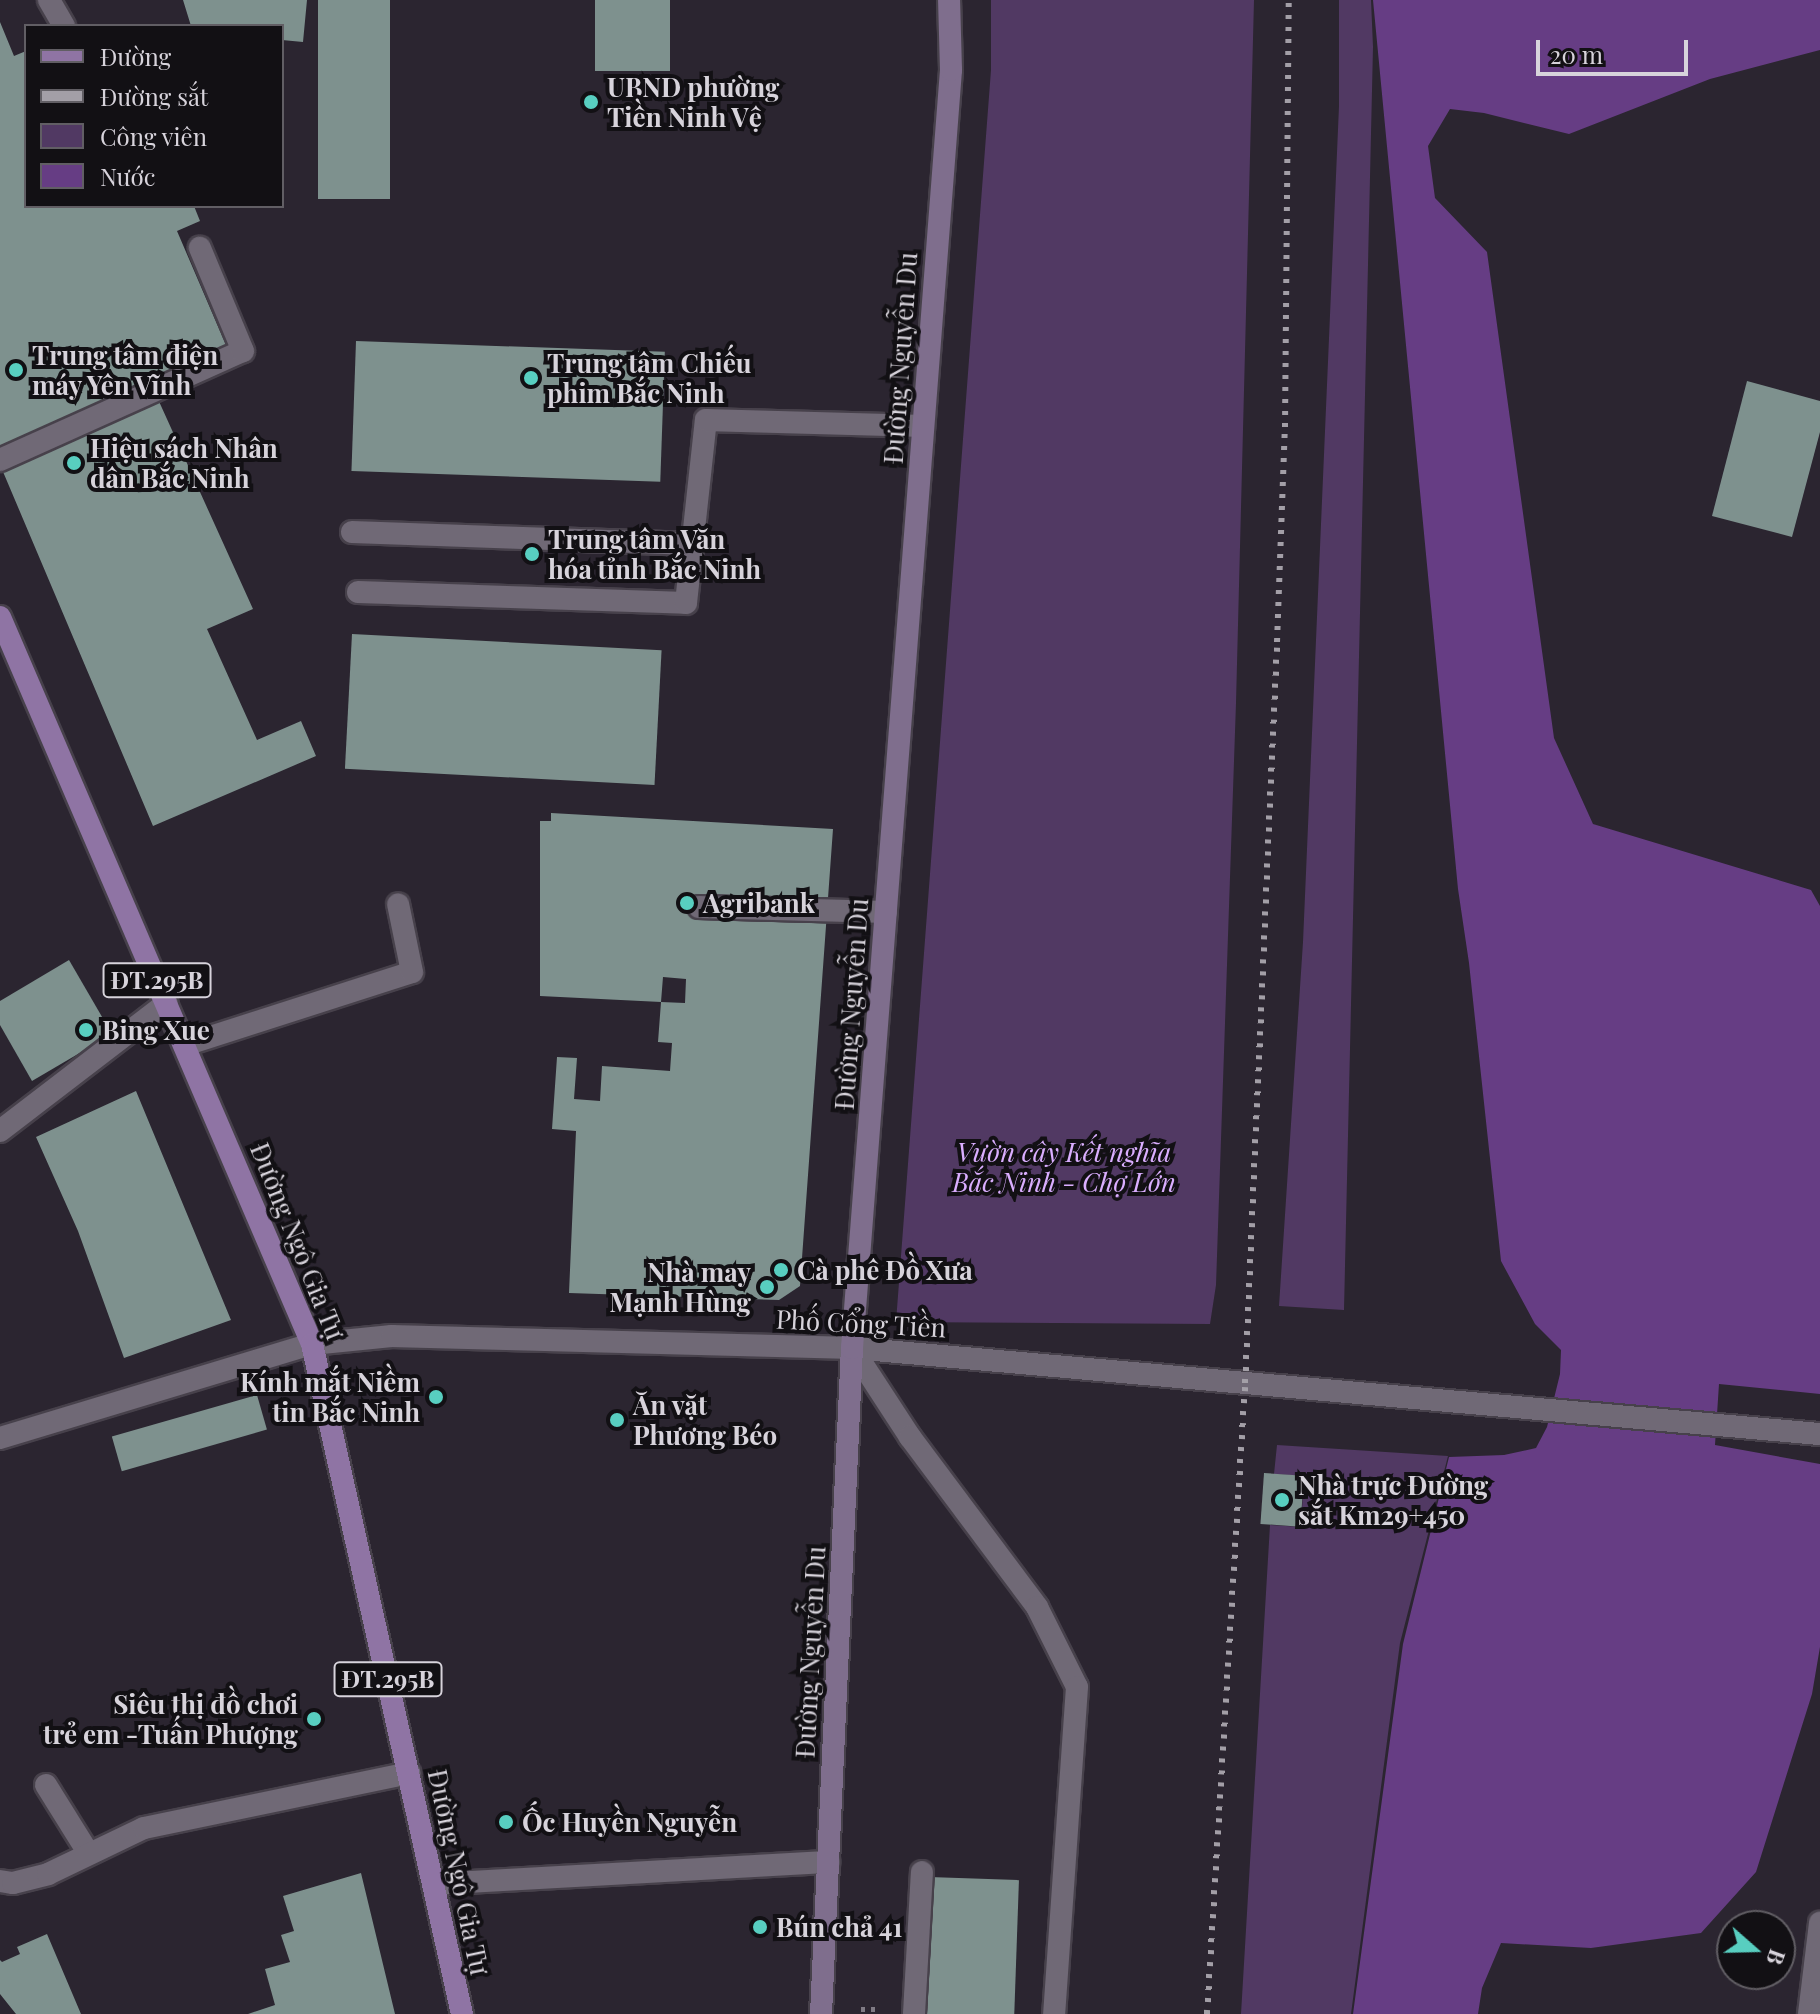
<!DOCTYPE html>
<meta charset="utf-8">
<style>
body{margin:0}
#map{position:relative;width:1820px;height:2014px;overflow:hidden;background:#2b2530;font-family:"Playfair Display",serif}
div>[style]{position:absolute}
.green>*{inset:0;background:#513963}
.water>*{inset:0;background:#663d84}
.building>*{inset:0;background:#7e918e;transform-origin:0 0}
.path>*{height:5px;margin-top:-2.5px;transform-origin:0;background:repeating-linear-gradient(90deg,#7f7a84 0 4px,transparent 0 10px)}
.roads{filter:drop-shadow(2px 0 #47414b) drop-shadow(-2px 0 #47414b) drop-shadow(0 2px #47414b) drop-shadow(0 -2px #47414b)}
.service>*{height:22px;margin:-11px;padding:0 11px;transform-origin:11px;border-radius:11px;background:#706976}
.minor>*{height:22px;margin:-11px;padding:0 11px;transform-origin:11px;border-radius:11px;background:#706976}
.tertiary>*{height:22px;margin:-11px;padding:0 11px;transform-origin:11px;border-radius:11px;background:#706976}
.secondary>*{height:22px;margin:-11px;padding:0 11px;transform-origin:11px;border-radius:11px;background:#7f6e8d}
.primary>*{height:22px;margin:-11px;padding:0 11px;transform-origin:11px;border-radius:11px;background:#8f74a4}
.rail>*{height:6px;margin-top:-3px;transform-origin:0;background:repeating-linear-gradient(90deg,#a39fa7 0 4px,transparent 0 12px)}
.dots>*{width:22px;height:22px;translate:-50% -50%;box-sizing:border-box;border:4px solid #121014;border-radius:50%}
span{translate:-50% -50%;white-space:nowrap;text-align:center;line-height:1.15;-webkit-text-stroke:8px #121014;paint-order:stroke}
.shield-label span{padding:2px 6px;background:#121014;border:2px solid;border-radius:6px;-webkit-text-stroke-width:0}
.shield-label{font-size:24px;color:#d7d3db;font-weight:700}
.poi-label{font-size:26px;color:#d7d3db;font-weight:700}
.left{translate:0 -50%;text-align:left}
.right{translate:-100% -50%;text-align:right}
.street-label{font-size:26px;color:#d7d3db}
.park-label{font-size:26px;color:#daaeff;font-style:italic}
.legend{position:absolute;left:24px;top:24px;width:260px;height:184px;box-sizing:border-box;background:#121014;border:2px solid #615e64;margin:0;padding:10px 14px;list-style:none;font-size:24px;color:#d7d3db}
.legend li{display:flex;align-items:center;gap:16px;height:40px}
.legend b{width:40px;border:2px solid #615e64}
.north{position:absolute;left:1716px;top:1910px;width:80px;height:80px;box-sizing:border-box;background:#121014;border:2px solid #615e64;border-radius:50%;rotate:110deg;font-size:22px;font-weight:700;line-height:32px;text-align:center;color:#d7d3db}
.north::after{content:'';display:block;margin:auto;width:28px;height:36px;background:#58cec0;clip-path:polygon(50% 0,100% 100%,50% 72%,0 100%)}
.scale{position:absolute;left:1536px;top:40px;width:152px;height:36px;box-sizing:border-box;border:4px solid #d7d3db;border-top:0;padding-left:10px;font-size:24px;line-height:28px;white-space:nowrap;color:#d7d3db;-webkit-text-stroke:6px #121014;paint-order:stroke}
</style>
<div id="map">
<div class="green">
<div style="clip-path:polygon(991px 0,1254px 0,1236px 703px,1216px 1285px,1210px 1324px,896px 1322px,991px 70px)"></div>
<div style="clip-path:polygon(1339px 0,1371px 0,1373px 47px,1344px 1310px,1279px 1306px,1303px 942px,1339px 106px)"></div>
<div style="clip-path:polygon(1277px 1445px,1448px 1456px,1400px 1643px,1351px 2014px,1241px 2014px,1270px 1525px,1301px 1527px,1304px 1476px,1274px 1474px)"></div>
</div>
<div class="water">
<div style="clip-path:polygon(1373px 0,1820px 0,1820px 50px,1710px 79px,1569px 134px,1484px 113px,1450px 109px,1428px 146px,1435px 198px,1487px 252px,1554px 738px,1593px 824px,1811px 890px,1820px 906px,1820px 1394px,1719px 1384px,1715px 1445px,1820px 1464px,1820px 1647px,1812px 1694px,1756px 1872px,1701px 1933px,1591px 1948px,1501px 1943px,1482px 1988px,1478px 2014px,1353px 2014px,1403px 1644px,1449px 1457px,1504px 1455px,1536px 1448px,1547px 1427px,1560px 1374px,1561px 1350px,1535px 1324px,1501px 1261px,1469px 963px,1458px 889px)"></div>
</div>
<div class="building">
<div style="clip-path:polygon(183px 0,307px 0,303px 42px,282px 40px,282px 26px,191px 26px)"></div>
<div style="left:318px;top:0;width:72px;height:199px"></div>
<div style="left:595px;top:0;width:75px;height:71px"></div>
<div style="clip-path:polygon(0 22px,14px 56px,26px 51px,26px 206px,194px 206px,200px 221px,177px 231px,229px 352px,0 453px)"></div>
<div style="left:356px;top:341px;width:309px;height:130px;rotate:2deg"></div>
<div style="clip-path:polygon(1747px 381px,1820px 401px,1820px 432px,1792px 537px,1712px 516px)"></div>
<div style="clip-path:polygon(157px 397px,253px 609px,207px 629px,257px 740px,301px 721px,316px 756px,153px 826px,1px 467px)"></div>
<div style="left:352px;top:634px;width:310px;height:135px;rotate:3deg"></div>
<div style="clip-path:polygon(551px 813px,833px 829px,800px 1286px,779px 1300px,569px 1293px,576px 1131px,552px 1129px,557px 1057px,577px 1058px,574px 1099px,600px 1101px,602px 1066px,670px 1071px,672px 1043px,658px 1042px,661px 1002px,685px 1003px,686px 979px,663px 977px,661px 1002px,540px 996px,540px 821px,551px 821px)"></div>
<div style="clip-path:polygon(69px 960px,112px 1034px,32px 1081px,0 1025px,0 1001px)"></div>
<div style="clip-path:polygon(136px 1091px,231px 1320px,124px 1358px,78px 1231px,36px 1137px)"></div>
<div style="left:257px;top:1395px;width:36px;height:151px;rotate:74deg"></div>
<div style="left:1264px;top:1473px;width:40px;height:51px;rotate:4deg"></div>
<div style="clip-path:polygon(361px 1873px,395px 2014px,248px 2014px,275px 2005px,265px 1969px,290px 1962px,281px 1935px,294px 1931px,283px 1896px)"></div>
<div style="left:929px;top:1877px;width:90px;height:137px;rotate:2deg"></div>
<div style="clip-path:polygon(47px 1934px,81px 2014px,16px 2014px,0 1994px,0 1960px,2px 1962px,20px 1954px,17px 1947px)"></div>
</div>
<div class="path">
<div style="left:861px;top:2009px;width:17px"></div>
</div>
<div class="roads">
<div class="service">
<div style="left:49px;top:0;width:30px;rotate:60deg"></div>
<div style="left:0;top:460px;width:266px;rotate:-24.2deg"></div>
<div style="left:243px;top:351px;width:112px;rotate:-112.7deg"></div>
<div style="left:352px;top:532px;width:341px;rotate:2deg"></div>
<div style="left:358px;top:592px;width:328px;rotate:1.9deg"></div>
<div style="left:686px;top:603px;width:184px;rotate:-83.8deg"></div>
<div style="left:706px;top:420px;width:217px;rotate:1.6deg"></div>
<div style="left:699px;top:907px;width:187px;rotate:1.5deg"></div>
<div style="left:185px;top:1045px;width:238px;rotate:-17.8deg"></div>
<div style="left:412px;top:972px;width:69px;rotate:-101.6deg"></div>
<div style="left:852px;top:1348px;width:106px;rotate:56.9deg"></div>
<div style="left:910px;top:1437px;width:212px;rotate:53.2deg"></div>
<div style="left:1037px;top:1607px;width:89px;rotate:63.4deg"></div>
<div style="left:1077px;top:1687px;width:328px;rotate:94deg"></div>
<div style="left:46px;top:1785px;width:81px;rotate:58.1deg"></div>
<div style="left:914px;top:2014px;width:142px;rotate:-86.8deg"></div>
</div>
<div class="minor">
<div style="left:0;top:1438px;width:326px;rotate:-16.8deg"></div>
<div style="left:312px;top:1344px;width:80px;rotate:-5.7deg"></div>
<div style="left:392px;top:1336px;width:460px;rotate:1.5deg"></div>
<div style="left:852px;top:1348px;width:972px;rotate:5.08deg"></div>
<div style="left:0;top:1881px;width:13px;rotate:9deg"></div>
<div style="left:13px;top:1883px;width:36px;rotate:-14deg"></div>
<div style="left:48px;top:1874px;width:106px;rotate:-25.6deg"></div>
<div style="left:144px;top:1828px;width:271px;rotate:-11.7deg"></div>
<div style="left:433px;top:1884px;width:396px;rotate:-3.2deg"></div>
<div style="left:1809px;top:2014px;width:92px;rotate:-83.1deg"></div>
</div>
<div class="tertiary">
<div style="left:0;top:1131px;width:210px;rotate:-37.5deg"></div>
</div>
<div class="secondary">
<div style="left:821px;top:2014px;width:667px;rotate:-87.34deg"></div>
<div style="left:852px;top:1348px;width:1282px;rotate:-85.57deg"></div>
<div style="left:951px;top:70px;width:70px;rotate:-91.6deg"></div>
</div>
<div class="primary">
<div style="left:0;top:617px;width:791px;rotate:66.77deg"></div>
<div style="left:312px;top:1344px;width:687px;rotate:77.38deg"></div>
</div>
</div>
<div class="rail">
<div style="left:1207px;top:2014px;width:632px;rotate:-86.55deg"></div>
<div style="left:1245px;top:1383px;width:742px;rotate:-87.53deg"></div>
<div style="left:1277px;top:642px;width:215px;rotate:-87.9deg"></div>
<div style="left:1285px;top:427px;width:427px;rotate:-89.5deg"></div>
</div>
<div class="dots">
<div style="left:591px;top:102px;background:#58cec0"></div>
<div style="left:16px;top:370px;background:#58cec0"></div>
<div style="left:531px;top:378px;background:#58cec0"></div>
<div style="left:74px;top:463px;background:#58cec0"></div>
<div style="left:532px;top:554px;background:#58cec0"></div>
<div style="left:687px;top:903px;background:#58cec0"></div>
<div style="left:86px;top:1030px;background:#58cec0"></div>
<div style="left:781px;top:1270px;background:#58cec0"></div>
<div style="left:767px;top:1287px;background:#58cec0"></div>
<div style="left:436px;top:1397px;background:#58cec0"></div>
<div style="left:617px;top:1420px;background:#58cec0"></div>
<div style="left:1282px;top:1500px;background:#58cec0"></div>
<div style="left:314px;top:1719px;background:#58cec0"></div>
<div style="left:506px;top:1822px;background:#58cec0"></div>
<div style="left:760px;top:1927px;background:#58cec0"></div>
</div>
<div class="shield-label">
<span style="left:157px;top:980px">ĐT.295B</span>
<span style="left:388px;top:1679px">ĐT.295B</span>
</div>
<div class="poi-label">
<span class="left" style="left:607px;top:102px">UBND phường<br>Tiền Ninh Vệ</span>
<span class="left" style="left:32px;top:370px">Trung tâm điện<br>máy Yên Vĩnh</span>
<span class="left" style="left:547px;top:378px">Trung tâm Chiếu<br>phim Bắc Ninh</span>
<span class="left" style="left:90px;top:463px">Hiệu sách Nhân<br>dân Bắc Ninh</span>
<span class="left" style="left:548px;top:554px">Trung tâm Văn<br>hóa tỉnh Bắc Ninh</span>
<span class="left" style="left:703px;top:903px">Agribank</span>
<span class="left" style="left:102px;top:1030px">Bing Xue</span>
<span class="left" style="left:797px;top:1270px">Cà phê Đồ Xưa</span>
<span class="right" style="left:751px;top:1287px">Nhà may<br>Mạnh Hùng</span>
<span class="right" style="left:420px;top:1397px">Kính mắt Niềm<br>tin Bắc Ninh</span>
<span class="left" style="left:633px;top:1420px">Ăn vặt<br>Phương Béo</span>
<span class="left" style="left:1298px;top:1500px">Nhà trực Đường<br>sắt Km29+450</span>
<span class="right" style="left:298px;top:1719px">Siêu thị đồ chơi<br>trẻ em -Tuấn Phượng</span>
<span class="left" style="left:522px;top:1822px">Ốc Huyền Nguyễn</span>
<span class="left" style="left:776px;top:1927px">Bún chả 41</span>
</div>
<div class="street-label">
<span style="left:900px;top:358px;rotate:-86deg">Đường Nguyễn Du</span>
<span style="left:851px;top:1004px;rotate:-86deg">Đường Nguyễn Du</span>
<span style="left:298px;top:1241px;rotate:68deg">Đường Ngô Gia Tự</span>
<span style="left:861px;top:1323px;rotate:3deg">Phố Cổng Tiền</span>
<span style="left:810px;top:1652px;rotate:-87deg">Đường Nguyễn Du</span>
<span style="left:459px;top:1872px;rotate:78deg">Đường Ngô Gia Tự</span>
</div>
<div class="park-label">
<span style="left:1064px;top:1167px">Vườn cây Kết nghĩa<br>Bắc Ninh - Chợ Lớn</span>
</div>
<ul class="legend">
<li><b style="height:10px;background:#8f74a4"></b>Đường</li>
<li><b style="height:10px;background:#a39fa7"></b>Đường sắt</li>
<li><b style="height:22px;background:#513963"></b>Công viên</li>
<li><b style="height:22px;background:#663d84"></b>Nước</li>
</ul>
<div class="north">B</div>
<div class="scale">20 m</div>
</div>
